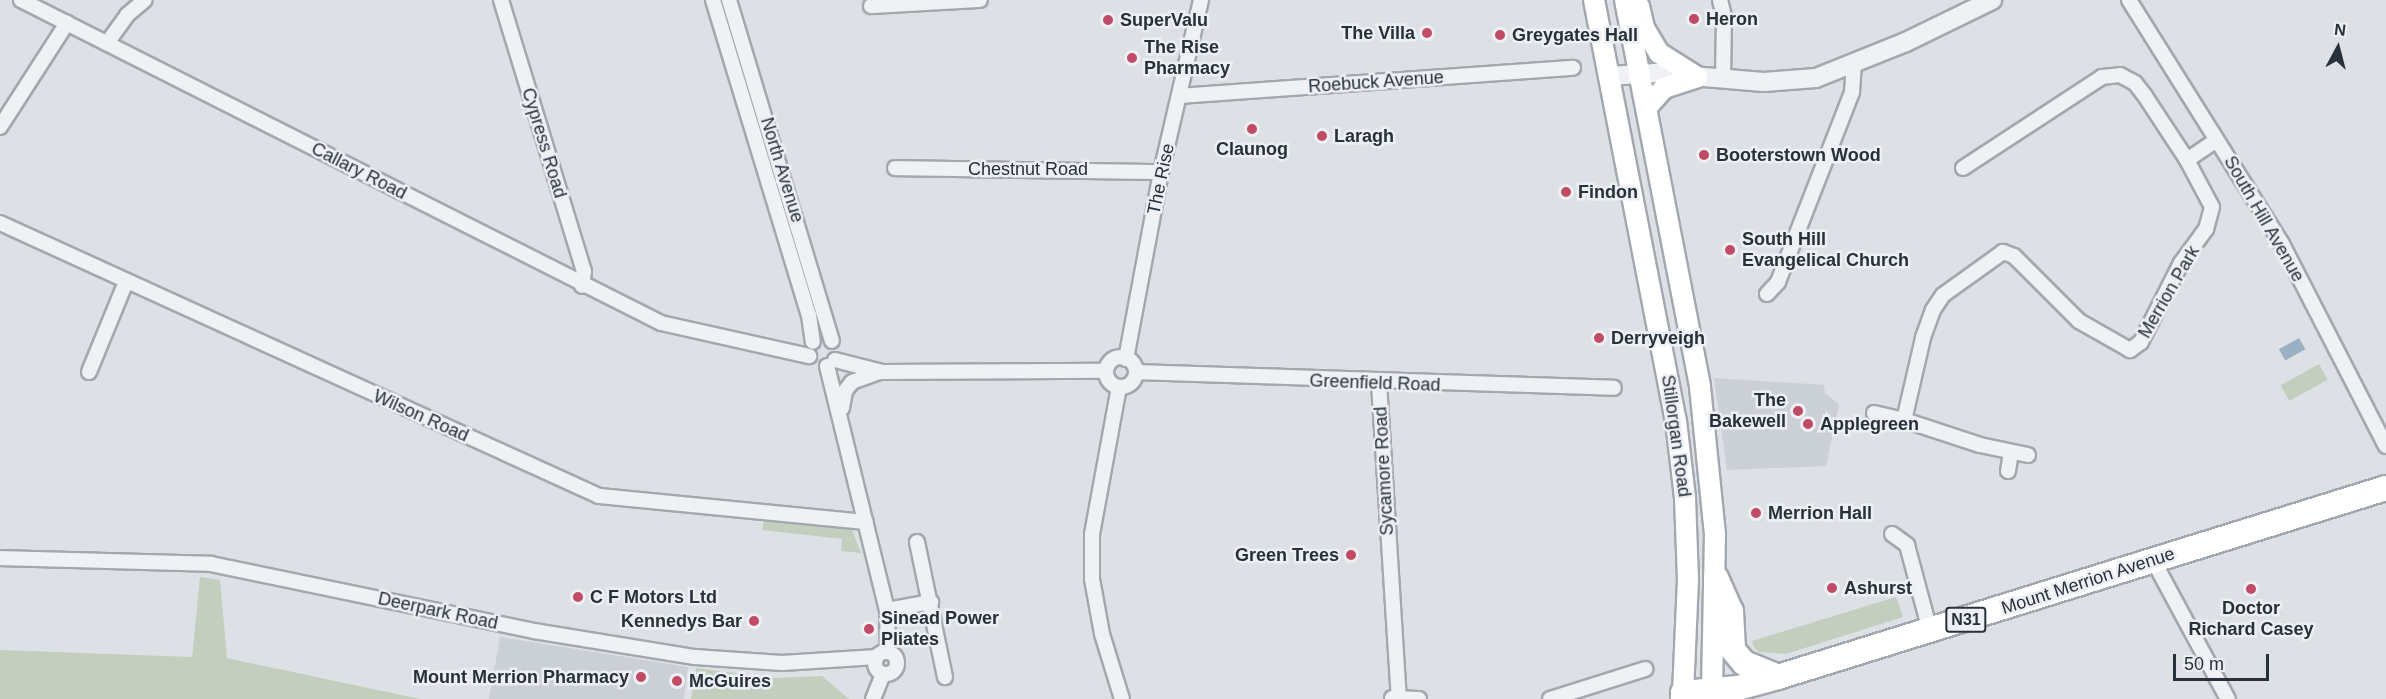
<!DOCTYPE html>
<style>
body{margin:0}
#map{position:relative;width:2386px;height:699px;overflow:hidden;background:#dde1e5;font-family:Helvetica,sans-serif}
div>[style]{position:absolute}
.built>*{inset:0;background:#cbd0d6}
.green>*{inset:0;background:#c4cebf;transform-origin:0 0}
.water>*{inset:0;background:#9bb0c3;transform-origin:0 0}
.roads{filter:drop-shadow(2px 0 #a3a8ae) drop-shadow(-2px 0 #a3a8ae) drop-shadow(0 2px #a3a8ae) drop-shadow(0 -2px #a3a8ae)}
.minor>*{height:14px;margin:-7px;padding:0 7px;transform-origin:7px;border-radius:7px;background:#eff1f4}
.minor>.ring{margin:-7px;padding:0;box-sizing:content-box;background:none;border:14px solid #eff1f4;border-radius:50%}
.tertiary>*{height:18px;margin:-9px;padding:0 9px;transform-origin:9px;border-radius:9px;background:#eff1f4}
.secondary>*{height:20px;margin:-10px;padding:0 10px;transform-origin:10px;border-radius:10px;background:#fff}
.trunk>*{height:24px;margin:-12px;padding:0 12px;transform-origin:12px;border-radius:12px;background:#fff}
.dots>*{width:16px;height:16px;translate:-50% -50%;box-sizing:border-box;border:3px solid #eceff3;border-radius:50%}
span{translate:-50% -50%;white-space:nowrap;text-align:center;line-height:1.15;-webkit-text-stroke:5px #eceff3;paint-order:stroke}
.shield-label span{padding:2px 4px;background:#eceff3;border:2px solid;border-radius:4px;-webkit-text-stroke-width:0}
.shield-label{font-size:16px;color:#28303a;font-weight:700}
.poi-label{font-size:18px;color:#28303a;font-weight:700}
.left{translate:0 -50%;text-align:left}
.right{translate:-100% -50%;text-align:right}
.street-label{font-size:18px;color:#28303a}
.north{position:absolute;left:2308px;top:18px;width:60px;height:60px;-webkit-text-stroke:4px #eceff3;paint-order:stroke;rotate:7deg;font-size:16px;font-weight:700;line-height:24px;text-align:center;color:#28303a}
.north::after{content:'';display:block;margin:auto;width:21px;height:27px;background:#28303a;clip-path:polygon(50% 0,100% 100%,50% 72%,0 100%)}
.scale{position:absolute;left:2173px;top:654px;width:96px;height:27px;box-sizing:border-box;border:3px solid #28303a;border-top:0;padding-left:8px;font-size:18px;line-height:21px;white-space:nowrap;color:#28303a;-webkit-text-stroke:4px #eceff3;paint-order:stroke}
</style>
<div id="map">
<div class="built">
<div style="clip-path:polygon(1714px 378px,1824px 385px,1825px 393px,1839px 405px,1826px 466px,1727px 470px)"></div>
<div style="clip-path:polygon(500px 637px,688px 667px,684px 699px,489px 699px)"></div>
</div>
<div class="green">
<div style="left:2319px;top:364px;width:18px;height:44px;rotate:61deg"></div>
<div style="clip-path:polygon(764px 520px,852px 530px,861px 553px,841px 551px,842px 539px,762px 530px)"></div>
<div style="clip-path:polygon(200px 577px,220px 580px,227px 658px,420px 699px,0 699px,0 650px,192px 657px)"></div>
<div style="clip-path:polygon(1896px 597px,1903px 617px,1786px 654px,1759px 652px,1754px 648px,1752px 641px)"></div>
<div style="clip-path:polygon(696px 668px,775px 678px,822px 676px,849px 699px,691px 699px)"></div>
</div>
<div class="water">
<div style="left:2299px;top:338px;width:13px;height:23px;rotate:61deg"></div>
</div>
<div class="roads">
<div class="minor">
<div style="left:21px;top:0;width:717px;rotate:26.78deg"></div>
<div style="left:661px;top:323px;width:152px;rotate:12.6deg"></div>
<div style="left:501px;top:0;width:283px;rotate:73deg"></div>
<div style="left:584px;top:271px;width:15px;rotate:98deg"></div>
<div style="left:713px;top:0;width:329px;rotate:73.1deg"></div>
<div style="left:809px;top:315px;width:27px;rotate:82deg"></div>
<div style="left:729px;top:0;width:356px;rotate:73.2deg"></div>
<div style="left:1720px;top:0;width:16px;rotate:76deg"></div>
<div style="left:1724px;top:16px;width:61px;rotate:90.9deg"></div>
<div style="left:2129px;top:0;width:288px;rotate:57.9deg"></div>
<div style="left:2282px;top:244px;width:227px;rotate:62.8deg"></div>
<div style="left:871px;top:6px;width:109px;rotate:-3.2deg"></div>
<div style="left:107px;top:43px;width:34px;rotate:-54deg"></div>
<div style="left:127px;top:15px;width:23px;rotate:-40deg"></div>
<div style="left:1179px;top:96px;width:395px;rotate:-4.1deg"></div>
<div style="left:0;top:127px;width:124px;rotate:-57.2deg"></div>
<div style="left:2187px;top:160px;width:36px;rotate:-34deg"></div>
<div style="left:895px;top:168px;width:266px;rotate:0.9deg"></div>
<div style="left:1963px;top:168px;width:166px;rotate:-33.2deg"></div>
<div style="left:2102px;top:77px;width:18px;rotate:-6deg"></div>
<div style="left:2120px;top:75px;width:17px;rotate:28deg"></div>
<div style="left:2135px;top:83px;width:16px;rotate:52deg"></div>
<div style="left:2145px;top:96px;width:77px;rotate:56.7deg"></div>
<div style="left:2187px;top:160px;width:53px;rotate:62deg"></div>
<div style="left:2212px;top:207px;width:23px;rotate:105deg"></div>
<div style="left:2206px;top:229px;width:42px;rotate:126.3deg"></div>
<div style="left:2181px;top:263px;width:89px;rotate:116.9deg"></div>
<div style="left:2141px;top:342px;width:14px;rotate:144deg"></div>
<div style="left:2130px;top:350px;width:59px;rotate:-150.4deg"></div>
<div style="left:2079px;top:321px;width:92px;rotate:-135deg"></div>
<div style="left:2014px;top:256px;width:12px;rotate:-160deg"></div>
<div style="left:2003px;top:252px;width:74px;rotate:144.4deg"></div>
<div style="left:1943px;top:295px;width:18px;rotate:124deg"></div>
<div style="left:1933px;top:310px;width:30px;rotate:110deg"></div>
<div style="left:1923px;top:338px;width:84px;rotate:103deg"></div>
<div style="left:1904px;top:420px;width:80px;rotate:18.2deg"></div>
<div style="left:1980px;top:445px;width:49px;rotate:11.8deg"></div>
<div style="left:0;top:223px;width:658px;rotate:24.5deg"></div>
<div style="left:599px;top:496px;width:268px;rotate:5.6deg"></div>
<div style="left:1767px;top:294px;width:16px;rotate:-47deg"></div>
<div style="left:1778px;top:282px;width:204px;rotate:-68.7deg"></div>
<div style="left:1852px;top:92px;width:27px;rotate:-86deg"></div>
<div class="ring" style="left:1106px;top:357px;width:16px;height:16px"></div>
<div style="left:1126px;top:359px;width:190px;rotate:-79.4deg"></div>
<div style="left:1161px;top:172px;width:177px;rotate:-76.9deg"></div>
<div style="left:835px;top:360px;width:49px;rotate:14.3deg"></div>
<div style="left:882px;top:372px;width:224px;rotate:-0.3deg"></div>
<div style="left:827px;top:366px;width:251px;rotate:76.2deg"></div>
<div style="left:887px;top:610px;width:42px;rotate:88.6deg"></div>
<div style="left:89px;top:372px;width:97px;rotate:-67.7deg"></div>
<div style="left:1136px;top:372px;width:478px;rotate:1.9deg"></div>
<div style="left:1379px;top:383px;width:317px;rotate:86.4deg"></div>
<div style="left:1119px;top:387px;width:149px;rotate:100.4deg"></div>
<div style="left:1092px;top:534px;width:45px;rotate:90deg"></div>
<div style="left:1092px;top:579px;width:56px;rotate:79.7deg"></div>
<div style="left:1102px;top:634px;width:68px;rotate:72.9deg"></div>
<div style="left:842px;top:408px;width:17px;rotate:-80deg"></div>
<div style="left:845px;top:391px;width:11px;rotate:-52deg"></div>
<div style="left:852px;top:382px;width:30px;rotate:-20deg"></div>
<div style="left:1874px;top:413px;width:31px;rotate:13deg"></div>
<div style="left:2008px;top:471px;width:19px;rotate:-81deg"></div>
<div style="left:1892px;top:534px;width:19px;rotate:36deg"></div>
<div style="left:1907px;top:545px;width:89px;rotate:75deg"></div>
<div style="left:917px;top:542px;width:138px;rotate:78.3deg"></div>
<div style="left:0;top:558px;width:211px;rotate:1.6deg"></div>
<div style="left:211px;top:564px;width:330px;rotate:11.7deg"></div>
<div style="left:534px;top:631px;width:163px;rotate:9.2deg"></div>
<div style="left:695px;top:657px;width:87px;rotate:3.9deg"></div>
<div style="left:782px;top:663px;width:95px;rotate:-3.6deg"></div>
<div style="left:2153px;top:560px;width:158px;rotate:61.7deg"></div>
<div style="left:887px;top:610px;width:45px;rotate:-10.3deg"></div>
<div class="ring" style="left:875px;top:652px;width:8px;height:8px"></div>
<div style="left:1392px;top:698px;width:27px;rotate:2deg"></div>
<div style="left:873px;top:699px;width:27px;rotate:-68deg"></div>
<div style="left:1550px;top:699px;width:100px;rotate:-17.5deg"></div>
</div>
<div class="tertiary">
<div style="left:1609px;top:76px;width:47px;rotate:-3.7deg"></div>
<div style="left:1656px;top:73px;width:108px;rotate:4.8deg"></div>
<div style="left:1764px;top:82px;width:52px;rotate:-4.4deg"></div>
<div style="left:1816px;top:78px;width:97px;rotate:-21.8deg"></div>
<div style="left:1906px;top:42px;width:96px;rotate:-26deg"></div>
</div>
<div class="secondary">
<div style="left:1594px;top:0;width:429px;rotate:79deg"></div>
<div style="left:1676px;top:421px;width:78px;rotate:83.3deg"></div>
<div style="left:1685px;top:498px;width:81px;rotate:87.9deg"></div>
<div style="left:1688px;top:579px;width:114px;rotate:92.5deg"></div>
<div style="left:1625px;top:0;width:394px;rotate:79deg"></div>
<div style="left:1700px;top:387px;width:148px;rotate:84.2deg"></div>
<div style="left:1715px;top:534px;width:157px;rotate:91.1deg"></div>
<div style="left:1639px;top:6px;width:23px;rotate:77deg"></div>
<div style="left:1644px;top:28px;width:29px;rotate:59deg"></div>
<div style="left:1659px;top:53px;width:45px;rotate:32.3deg"></div>
<div style="left:1646px;top:108px;width:27px;rotate:-48deg"></div>
<div style="left:1664px;top:88px;width:35px;rotate:-18deg"></div>
</div>
<div class="trunk">
<div style="left:1716px;top:578px;width:36px;rotate:66deg"></div>
<div style="left:1731px;top:611px;width:39px;rotate:87deg"></div>
<div style="left:1733px;top:650px;width:17px;rotate:50deg"></div>
<div style="left:1744px;top:663px;width:37px;rotate:22deg"></div>
<div style="left:1683px;top:699px;width:6px;rotate:-90deg"></div>
<div style="left:1683px;top:693px;width:55px;rotate:-5.2deg"></div>
<div style="left:1738px;top:688px;width:41px;rotate:-15.4deg"></div>
<div style="left:1778px;top:677px;width:637px;rotate:-17.27deg"></div>
</div>
</div>
<div class="dots">
<div style="left:1694px;top:19px;background:#c14b64"></div>
<div style="left:1108px;top:20px;background:#c14b64"></div>
<div style="left:1427px;top:33px;background:#c14b64"></div>
<div style="left:1500px;top:35px;background:#c14b64"></div>
<div style="left:1132px;top:58px;background:#c14b64"></div>
<div style="left:1252px;top:129px;background:#c14b64"></div>
<div style="left:1322px;top:136px;background:#c14b64"></div>
<div style="left:1704px;top:155px;background:#c14b64"></div>
<div style="left:1566px;top:192px;background:#c14b64"></div>
<div style="left:1730px;top:250px;background:#c14b64"></div>
<div style="left:1599px;top:338px;background:#c14b64"></div>
<div style="left:1798px;top:411px;background:#c14b64"></div>
<div style="left:1808px;top:424px;background:#c14b64"></div>
<div style="left:1756px;top:513px;background:#c14b64"></div>
<div style="left:1351px;top:555px;background:#c14b64"></div>
<div style="left:1832px;top:588px;background:#c14b64"></div>
<div style="left:2251px;top:589px;background:#c14b64"></div>
<div style="left:578px;top:597px;background:#c14b64"></div>
<div style="left:754px;top:621px;background:#c14b64"></div>
<div style="left:869px;top:629px;background:#c14b64"></div>
<div style="left:641px;top:677px;background:#c14b64"></div>
<div style="left:677px;top:681px;background:#c14b64"></div>
</div>
<div class="shield-label">
<span style="left:1966px;top:620px">N31</span>
</div>
<div class="poi-label">
<span class="left" style="left:1706px;top:19px">Heron</span>
<span class="left" style="left:1120px;top:20px">SuperValu</span>
<span class="right" style="left:1415px;top:33px">The Villa</span>
<span class="left" style="left:1512px;top:35px">Greygates Hall</span>
<span class="left" style="left:1144px;top:58px">The Rise<br>Pharmacy</span>
<span class="left" style="left:1334px;top:136px">Laragh</span>
<span style="left:1252px;top:149px">Claunog</span>
<span class="left" style="left:1716px;top:155px">Booterstown Wood</span>
<span class="left" style="left:1578px;top:192px">Findon</span>
<span class="left" style="left:1742px;top:250px">South Hill<br>Evangelical Church</span>
<span class="left" style="left:1611px;top:338px">Derryveigh</span>
<span class="right" style="left:1786px;top:411px">The<br>Bakewell</span>
<span class="left" style="left:1820px;top:424px">Applegreen</span>
<span class="left" style="left:1768px;top:513px">Merrion Hall</span>
<span class="right" style="left:1339px;top:555px">Green Trees</span>
<span class="left" style="left:1844px;top:588px">Ashurst</span>
<span class="left" style="left:590px;top:597px">C F Motors Ltd</span>
<span style="left:2251px;top:619px">Doctor<br>Richard Casey</span>
<span class="left" style="left:881px;top:629px">Sinead Power<br>Pliates</span>
<span class="right" style="left:742px;top:621px">Kennedys Bar</span>
<span class="right" style="left:629px;top:677px">Mount Merrion Pharmacy</span>
<span class="left" style="left:689px;top:681px">McGuires</span>
</div>
<div class="street-label">
<span style="left:1376px;top:82px;rotate:-4deg">Roebuck Avenue</span>
<span style="left:544px;top:143px;rotate:73deg">Cypress Road</span>
<span style="left:1028px;top:169px">Chestnut Road</span>
<span style="left:782px;top:170px;rotate:73deg">North Avenue</span>
<span style="left:359px;top:171px;rotate:27deg">Callary Road</span>
<span style="left:1161px;top:179px;rotate:-78deg">The Rise</span>
<span style="left:2264px;top:219px;rotate:60deg">South Hill Avenue</span>
<span style="left:2169px;top:292px;rotate:-60deg">Merrion Park</span>
<span style="left:1375px;top:383px;rotate:2deg">Greenfield Road</span>
<span style="left:421px;top:416px;rotate:24deg">Wilson Road</span>
<span style="left:1676px;top:436px;rotate:82deg">Stillorgan Road</span>
<span style="left:1384px;top:471px;rotate:-93deg">Sycamore Road</span>
<span style="left:2088px;top:581px;rotate:-18deg">Mount Merrion Avenue</span>
<span style="left:438px;top:611px;rotate:12deg">Deerpark Road</span>
</div>
<div class="north">N</div>
<div class="scale">50 m</div>
</div>
